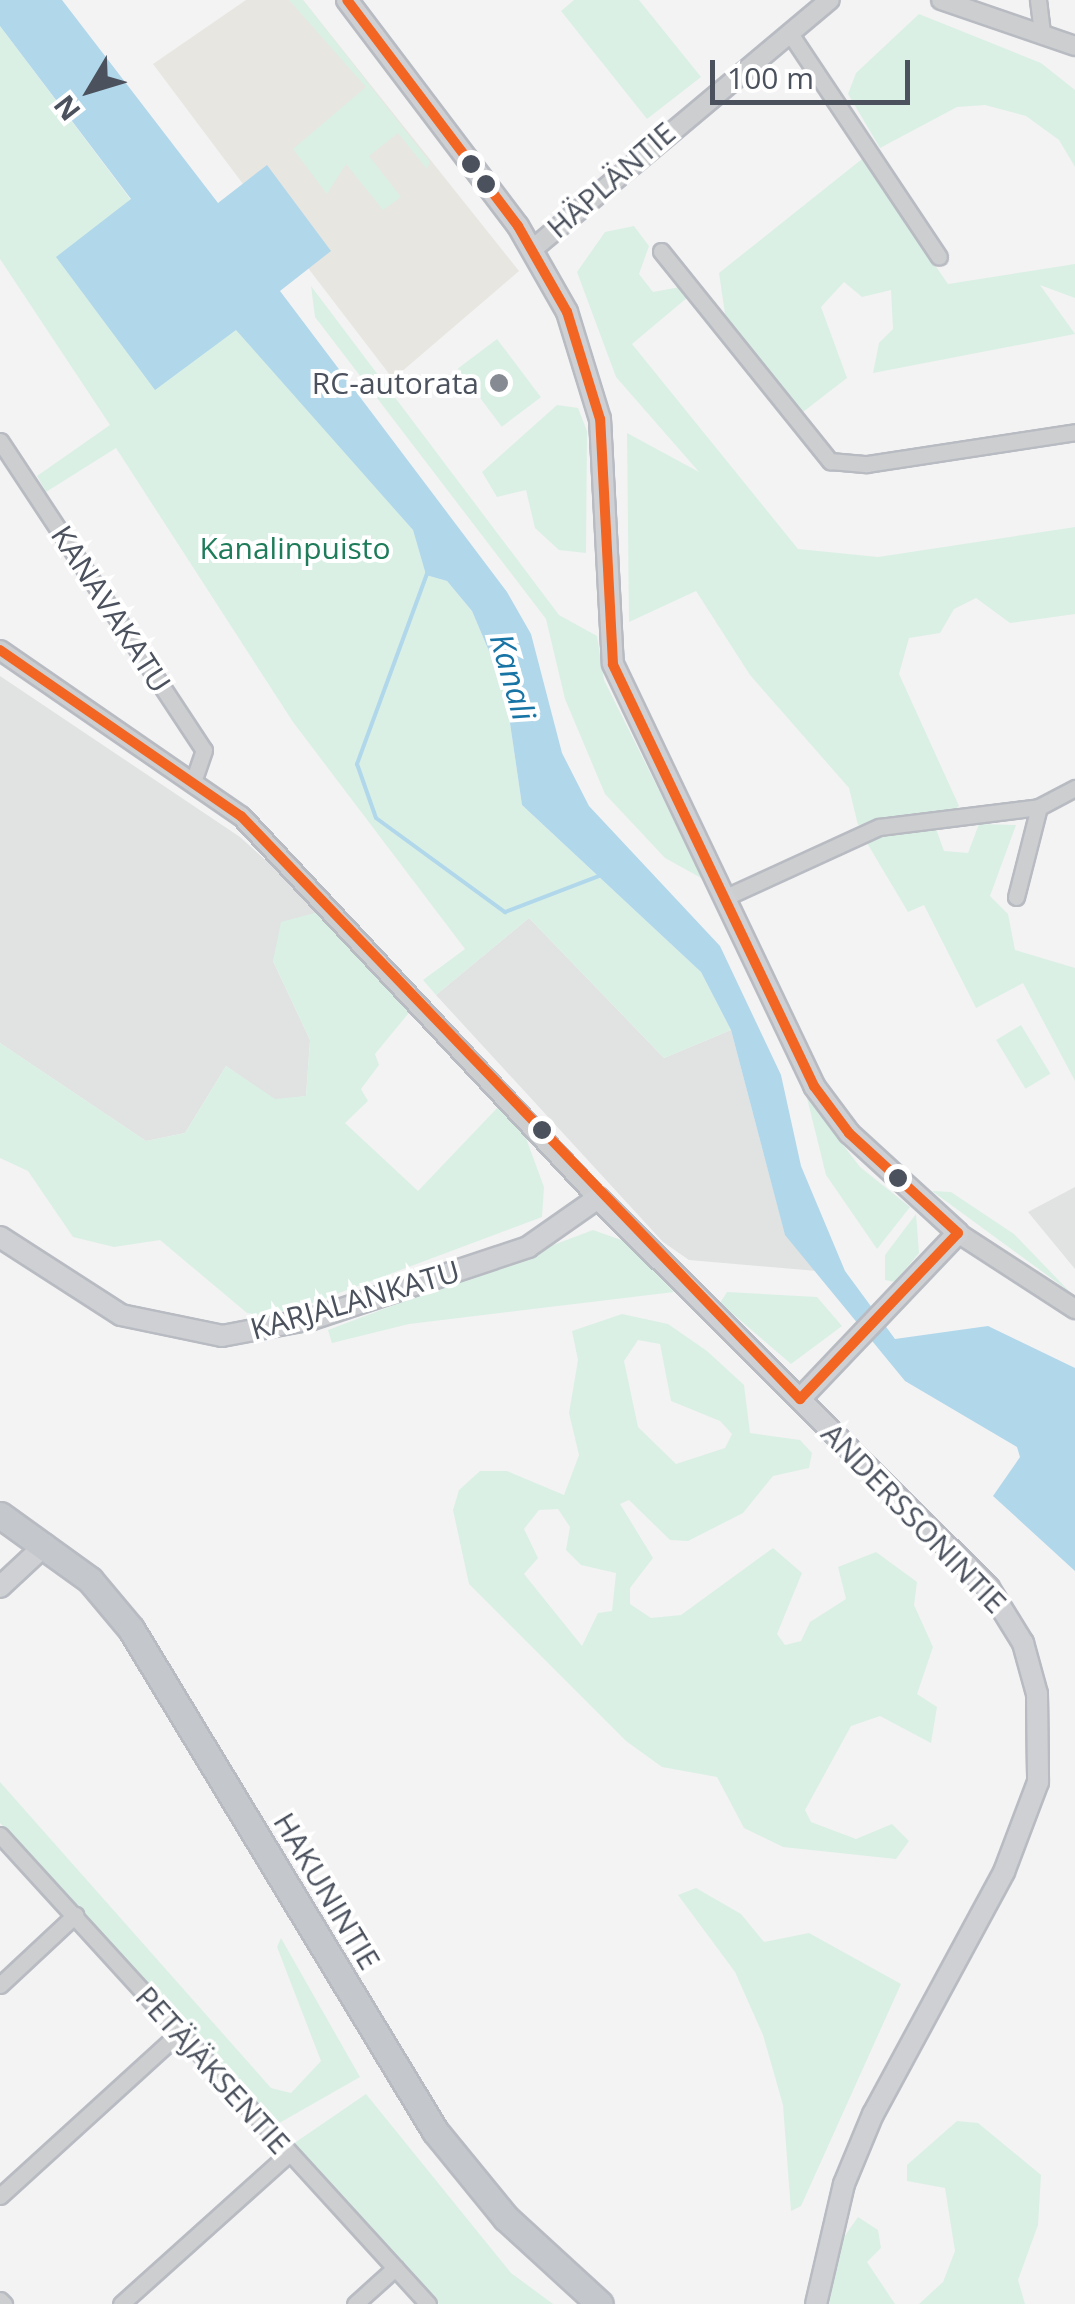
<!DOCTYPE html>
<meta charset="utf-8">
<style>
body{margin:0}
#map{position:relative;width:1075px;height:2304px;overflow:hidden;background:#f3f3f3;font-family:"Open Sans",sans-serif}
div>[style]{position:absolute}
.commercial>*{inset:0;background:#e7e6e1}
.education>*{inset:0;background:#e1e2e2}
.green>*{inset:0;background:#daf0e5;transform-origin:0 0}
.water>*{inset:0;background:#b1d7eb}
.stream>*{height:4px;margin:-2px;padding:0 2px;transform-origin:2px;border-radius:2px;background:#b1d7eb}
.roads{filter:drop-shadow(2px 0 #b8bbc2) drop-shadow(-2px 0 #b8bbc2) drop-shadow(0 2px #b8bbc2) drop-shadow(0 -2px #b8bbc2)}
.minor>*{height:15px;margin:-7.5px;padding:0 7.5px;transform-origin:7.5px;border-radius:7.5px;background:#cdced0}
.tertiary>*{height:18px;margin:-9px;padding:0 9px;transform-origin:9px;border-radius:9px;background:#cdced0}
.secondary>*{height:20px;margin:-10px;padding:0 10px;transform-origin:10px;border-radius:10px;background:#ced0d3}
.trunk>*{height:25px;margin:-12.5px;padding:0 12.5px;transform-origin:12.5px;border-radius:12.5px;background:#c4c7cb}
.bus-1>*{height:10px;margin:-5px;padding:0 5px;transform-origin:5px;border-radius:5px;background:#f26522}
.dots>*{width:28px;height:28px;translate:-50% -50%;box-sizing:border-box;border:5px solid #fff;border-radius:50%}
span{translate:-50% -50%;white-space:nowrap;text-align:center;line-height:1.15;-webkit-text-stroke:8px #fff;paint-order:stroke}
.street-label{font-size:30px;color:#4b525e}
.poi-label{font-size:30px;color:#4b525e}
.right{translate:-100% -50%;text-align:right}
.park-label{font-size:30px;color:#1f7c5a}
.water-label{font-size:32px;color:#1774a5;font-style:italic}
.north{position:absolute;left:40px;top:40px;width:100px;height:100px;-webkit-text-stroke:8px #fff;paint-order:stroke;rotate:232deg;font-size:28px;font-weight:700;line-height:40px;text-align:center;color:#4b525e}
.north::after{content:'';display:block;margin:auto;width:35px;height:45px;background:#4b525e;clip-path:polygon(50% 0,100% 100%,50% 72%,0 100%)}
.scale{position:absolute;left:710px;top:60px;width:200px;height:45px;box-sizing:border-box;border:5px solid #4b525e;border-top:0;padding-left:12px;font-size:30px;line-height:35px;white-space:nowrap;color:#4b525e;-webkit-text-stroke:8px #fff;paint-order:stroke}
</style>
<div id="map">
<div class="commercial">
<div style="clip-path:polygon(246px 0,303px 0,519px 271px,393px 379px,308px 268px,330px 251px,267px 166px,243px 184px,153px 64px)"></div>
</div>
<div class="education">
<div style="clip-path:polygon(0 676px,240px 837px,322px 911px,273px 961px,310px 1040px,306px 1096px,275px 1100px,226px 1066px,185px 1133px,146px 1141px,0 1043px)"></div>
<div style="clip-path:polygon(529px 918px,664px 1058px,731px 1030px,785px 1234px,817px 1271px,689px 1260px,663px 1242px,436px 995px)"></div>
<div style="clip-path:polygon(1075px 1187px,1075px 1269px,1028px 1212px)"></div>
</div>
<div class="green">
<div style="clip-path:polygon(289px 0,303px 0,430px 162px,427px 169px,398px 133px,369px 156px,401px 197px,383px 210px,346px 164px,327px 194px,293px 149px,366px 87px)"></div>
<div style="clip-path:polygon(574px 0,639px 0,701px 77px,647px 119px,561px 11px)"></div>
<div style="clip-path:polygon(919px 14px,1041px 63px,1075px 90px,1075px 167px,1059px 140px,1026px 116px,985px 105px,957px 107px,880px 148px,848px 94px,856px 73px)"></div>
<div style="clip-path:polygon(0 26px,131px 200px,57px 257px,236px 329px,280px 375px,413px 530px,426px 575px,447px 581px,472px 611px,505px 689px,522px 805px,701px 972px,731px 1030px,664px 1058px,529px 918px,436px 995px,423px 980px,465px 949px,293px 722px,116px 448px,46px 492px,37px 476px,110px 425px,0 259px)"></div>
<div style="clip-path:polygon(862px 159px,948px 284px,1075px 264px,1075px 298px,1040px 285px,1075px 334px,873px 373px,879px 343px,893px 329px,891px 290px,862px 297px,844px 282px,821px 307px,847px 378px,799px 415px,726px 321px,719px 273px)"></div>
<div style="clip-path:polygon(634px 226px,649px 246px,639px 274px,653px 292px,680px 287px,688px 297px,632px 344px,798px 549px,878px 557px,1075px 527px,1075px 614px,1010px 623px,976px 598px,954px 609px,940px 633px,909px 638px,899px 674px,959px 806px,951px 814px,858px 825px,849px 788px,750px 675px,696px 591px,629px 622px,627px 433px,699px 472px,616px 377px,577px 272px,605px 232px)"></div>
<div style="clip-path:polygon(311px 286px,559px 615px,597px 636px,604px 680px,703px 879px,665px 858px,605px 794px,565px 699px,546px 619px,315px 317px)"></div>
<div style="left:497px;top:339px;width:73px;height:49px;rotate:53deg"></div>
<div style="clip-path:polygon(557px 405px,578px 408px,587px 431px,586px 553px,559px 550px,535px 528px,526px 490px,497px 497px,482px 472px)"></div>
<div style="clip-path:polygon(979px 824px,1016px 825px,990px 896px,1008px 914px,1015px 950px,1075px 968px,1075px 1081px,1023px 983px,976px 1008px,924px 905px,908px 912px,864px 838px,902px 826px,936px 829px,944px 851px,968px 853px)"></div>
<div style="clip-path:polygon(322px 911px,412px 1009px,375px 1054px,379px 1065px,361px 1089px,368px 1101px,345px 1123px,418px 1191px,500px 1105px,523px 1130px,544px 1187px,542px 1217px,275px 1317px,247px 1313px,160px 1240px,114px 1247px,73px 1237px,28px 1171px,0 1158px,0 1043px,146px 1141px,185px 1133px,226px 1066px,275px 1099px,306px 1096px,310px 1040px,273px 961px,281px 922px)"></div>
<div style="left:1021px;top:1025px;width:57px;height:29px;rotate:59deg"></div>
<div style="clip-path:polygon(807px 1098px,860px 1167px,910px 1207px,877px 1249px,826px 1175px)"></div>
<div style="clip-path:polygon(932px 1191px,951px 1192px,1014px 1234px,1070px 1292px)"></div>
<div style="clip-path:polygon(916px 1214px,919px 1253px,895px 1282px,885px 1280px,885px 1255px)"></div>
<div style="clip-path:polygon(593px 1230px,624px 1241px,674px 1292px,409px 1324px,332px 1343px,328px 1330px)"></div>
<div style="clip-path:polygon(727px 1292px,817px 1297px,842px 1326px,791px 1364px,720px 1303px)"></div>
<div style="clip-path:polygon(evenodd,622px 1314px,668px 1324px,707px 1351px,744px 1385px,750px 1433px,800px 1440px,812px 1453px,809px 1468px,773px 1476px,743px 1513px,688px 1541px,670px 1540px,629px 1500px,620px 1504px,653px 1558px,630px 1588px,630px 1604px,651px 1618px,681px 1615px,773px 1548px,802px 1573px,777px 1634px,785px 1645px,801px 1641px,810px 1622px,846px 1599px,838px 1567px,876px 1552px,917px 1582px,914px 1605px,933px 1647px,917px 1694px,937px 1707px,931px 1743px,880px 1716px,851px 1726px,805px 1810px,811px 1822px,856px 1839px,892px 1824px,909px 1841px,896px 1859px,783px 1847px,744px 1828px,717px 1777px,662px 1767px,626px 1741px,469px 1584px,453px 1510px,459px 1490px,480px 1471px,507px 1471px,564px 1495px,579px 1455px,569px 1413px,578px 1360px,572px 1331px,622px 1314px,638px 1340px,660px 1344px,671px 1401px,720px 1421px,732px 1434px,725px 1448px,676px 1464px,638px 1427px,624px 1361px,638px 1340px,622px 1314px,558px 1509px,570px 1527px,566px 1550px,581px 1565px,616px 1573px,612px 1611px,598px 1613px,582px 1646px,524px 1574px,538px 1558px,524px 1529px,539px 1510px,558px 1509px)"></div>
<div style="clip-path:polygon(0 1782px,271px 2088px,291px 2093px,321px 2061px,277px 1947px,281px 1938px,360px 2077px,274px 2126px,0 1823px)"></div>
<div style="clip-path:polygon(696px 1888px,741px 1914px,764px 1942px,809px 1933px,901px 1984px,801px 2206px,791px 2211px,783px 2105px,763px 2035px,735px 1972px,678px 1895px)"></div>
<div style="clip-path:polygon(366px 2094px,511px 2273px,553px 2304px,439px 2304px,293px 2144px)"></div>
<div style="clip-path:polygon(957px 2121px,978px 2123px,1041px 2175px,1038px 2225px,1018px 2280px,1025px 2304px,919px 2304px,943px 2282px,955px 2251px,945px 2188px,907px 2181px,907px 2165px)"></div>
<div style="clip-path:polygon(858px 2217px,878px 2230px,881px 2248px,867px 2262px,895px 2304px,829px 2304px,839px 2244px)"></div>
</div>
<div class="water">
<div style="clip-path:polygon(0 0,62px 0,218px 203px,267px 165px,331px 251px,280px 291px,507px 592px,531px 634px,562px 753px,589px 806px,720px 946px,781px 1075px,801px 1166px,845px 1271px,895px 1339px,988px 1326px,1075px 1368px,1075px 1571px,993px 1496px,1020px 1457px,1017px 1447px,905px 1381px,785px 1235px,731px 1030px,701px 972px,522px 805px,505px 689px,472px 611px,447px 581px,426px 575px,413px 530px,236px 330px,155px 390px,56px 257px,131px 199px,0 26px)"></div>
</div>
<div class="stream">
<div style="left:428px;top:571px;width:206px;rotate:110.2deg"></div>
<div style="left:357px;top:764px;width:57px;rotate:70.6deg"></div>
<div style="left:376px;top:818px;width:160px;rotate:36.1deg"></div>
<div style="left:505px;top:912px;width:101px;rotate:-21deg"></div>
</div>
<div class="roads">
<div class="minor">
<div style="left:1038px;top:0;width:33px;rotate:83deg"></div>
<div style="left:789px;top:32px;width:270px;rotate:56.3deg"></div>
<div style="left:661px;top:251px;width:270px;rotate:51.2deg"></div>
<div style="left:830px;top:461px;width:37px;rotate:5deg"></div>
<div style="left:867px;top:464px;width:210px;rotate:-8.7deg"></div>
<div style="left:0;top:441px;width:370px;rotate:56.6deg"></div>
<div style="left:204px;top:750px;width:31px;rotate:109deg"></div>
<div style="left:726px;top:897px;width:168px;rotate:-24.6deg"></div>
<div style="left:879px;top:827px;width:161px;rotate:-7.1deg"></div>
<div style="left:1016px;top:897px;width:93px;rotate:-75.7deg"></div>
<div style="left:1039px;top:807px;width:41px;rotate:-27.8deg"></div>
<div style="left:0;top:1835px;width:635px;rotate:47.62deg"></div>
<div style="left:0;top:1985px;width:103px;rotate:-43deg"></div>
<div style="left:0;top:2196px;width:244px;rotate:-42.3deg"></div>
<div style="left:0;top:2300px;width:6px;rotate:45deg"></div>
<div style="left:121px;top:2304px;width:224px;rotate:-41.9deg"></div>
<div style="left:355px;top:2304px;width:54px;rotate:-42deg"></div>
</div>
<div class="tertiary">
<div style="left:941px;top:0;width:142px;rotate:18.9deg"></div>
<div style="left:534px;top:248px;width:386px;rotate:-40deg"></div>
<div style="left:0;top:650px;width:293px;rotate:34.6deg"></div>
<div style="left:241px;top:816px;width:523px;rotate:46.94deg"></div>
<div style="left:958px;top:1233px;width:140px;rotate:33deg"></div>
</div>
<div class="secondary">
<div style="left:347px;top:0;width:283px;rotate:52.9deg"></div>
<div style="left:518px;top:226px;width:99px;rotate:60.3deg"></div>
<div style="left:567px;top:312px;width:112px;rotate:72.9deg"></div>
<div style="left:600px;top:419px;width:245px;rotate:87deg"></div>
<div style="left:613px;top:664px;width:467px;rotate:64.5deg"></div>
<div style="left:814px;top:1086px;width:59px;rotate:53.3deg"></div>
<div style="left:849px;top:1133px;width:148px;rotate:42.5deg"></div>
<div style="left:958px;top:1233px;width:229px;rotate:133.6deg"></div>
<div style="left:0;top:1237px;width:144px;rotate:32.8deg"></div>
<div style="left:121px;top:1315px;width:103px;rotate:11.7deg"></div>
<div style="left:222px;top:1336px;width:92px;rotate:-10.7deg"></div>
<div style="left:312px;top:1319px;width:228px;rotate:-18.4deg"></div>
<div style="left:528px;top:1247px;width:85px;rotate:-35deg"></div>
<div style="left:598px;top:1198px;width:552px;rotate:44.93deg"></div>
<div style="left:989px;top:1588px;width:65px;rotate:58.3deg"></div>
<div style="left:1023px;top:1643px;width:53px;rotate:74.6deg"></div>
<div style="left:1037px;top:1694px;width:88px;rotate:89.3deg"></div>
<div style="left:1038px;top:1782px;width:96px;rotate:110.7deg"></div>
<div style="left:1004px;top:1872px;width:275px;rotate:118.4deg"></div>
<div style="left:873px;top:2114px;width:76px;rotate:112.5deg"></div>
<div style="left:844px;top:2184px;width:123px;rotate:103.1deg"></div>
<div style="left:0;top:1587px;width:62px;rotate:-43deg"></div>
</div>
<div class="trunk">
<div style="left:0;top:1515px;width:111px;rotate:35.8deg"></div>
<div style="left:90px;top:1580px;width:64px;rotate:50.1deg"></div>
<div style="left:131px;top:1629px;width:587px;rotate:58.8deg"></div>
<div style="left:435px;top:2131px;width:112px;rotate:50.8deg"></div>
<div style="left:506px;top:2218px;width:127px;rotate:42.5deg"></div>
</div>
</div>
<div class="bus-1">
<div style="left:0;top:650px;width:293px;rotate:34.6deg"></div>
<div style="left:241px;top:816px;width:808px;rotate:46.2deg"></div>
<div style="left:800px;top:1399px;width:229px;rotate:-46.4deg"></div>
<div style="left:958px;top:1233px;width:148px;rotate:-137.5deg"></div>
<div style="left:849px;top:1133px;width:59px;rotate:-126.7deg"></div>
<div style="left:814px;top:1086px;width:467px;rotate:-115.5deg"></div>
<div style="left:613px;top:664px;width:245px;rotate:-93deg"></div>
<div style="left:600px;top:419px;width:112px;rotate:-107.1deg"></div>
<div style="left:567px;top:312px;width:99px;rotate:-119.7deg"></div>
<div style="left:518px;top:226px;width:283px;rotate:-127.1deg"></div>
</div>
<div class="dots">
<div style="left:471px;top:164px;background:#4b525e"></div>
<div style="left:486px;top:184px;background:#4b525e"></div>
<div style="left:499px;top:383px;background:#868a92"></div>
<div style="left:542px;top:1130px;background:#4b525e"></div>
<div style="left:898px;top:1178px;background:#4b525e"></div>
</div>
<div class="street-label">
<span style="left:611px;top:180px;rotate:-41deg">HÄPLÄNTIE</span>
<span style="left:111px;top:609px;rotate:57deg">KANAVAKATU</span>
<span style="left:355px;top:1300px;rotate:-16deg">KARJALANKATU</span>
<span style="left:914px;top:1518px;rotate:46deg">ANDERSSONINTIE</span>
<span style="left:327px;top:1891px;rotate:59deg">HAKUNINTIE</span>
<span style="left:213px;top:2070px;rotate:48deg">PETÄJÄKSENTIE</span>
</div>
<div class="poi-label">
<span class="right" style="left:479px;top:383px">RC-autorata</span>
</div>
<div class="park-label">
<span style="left:295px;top:548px">Kanalinpuisto</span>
</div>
<div class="water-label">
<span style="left:513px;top:677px;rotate:74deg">Kanali</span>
</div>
<div class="north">N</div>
<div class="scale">100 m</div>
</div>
